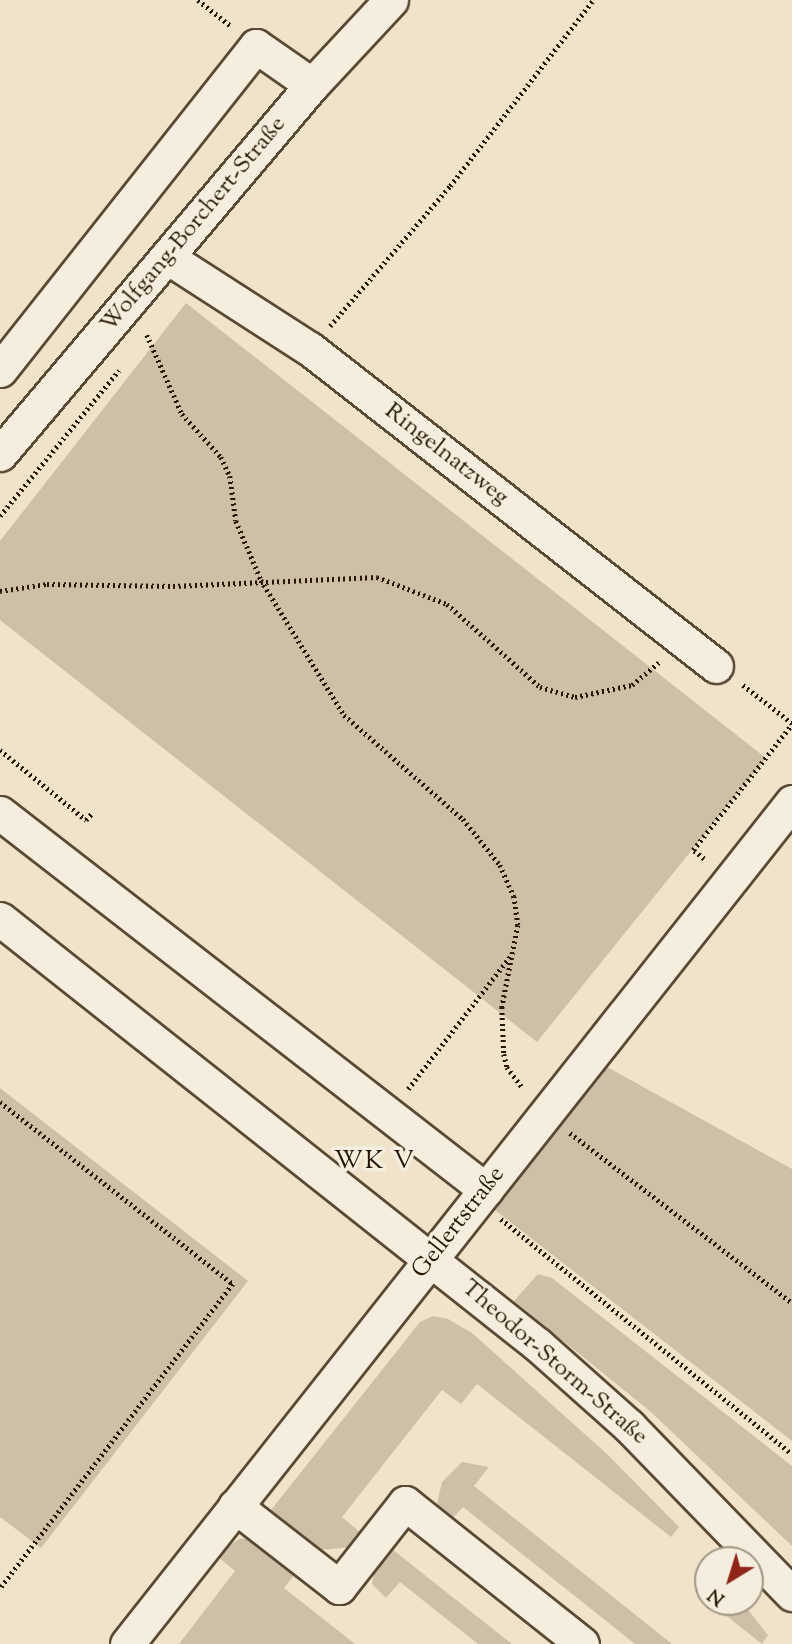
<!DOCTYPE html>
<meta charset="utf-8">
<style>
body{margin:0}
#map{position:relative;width:792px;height:1644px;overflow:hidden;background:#f0e3ca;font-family:"Sorts Mill Goudy",serif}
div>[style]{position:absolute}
.green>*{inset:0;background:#cec0a8}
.path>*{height:4.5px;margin-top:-2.25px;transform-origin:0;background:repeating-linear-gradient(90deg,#281601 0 2px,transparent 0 5.5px)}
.roads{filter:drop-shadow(2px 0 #5a4933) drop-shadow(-2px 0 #5a4933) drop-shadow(0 2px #5a4933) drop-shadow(0 -2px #5a4933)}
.minor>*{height:33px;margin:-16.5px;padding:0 16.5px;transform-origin:16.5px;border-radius:16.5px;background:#f5eddd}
span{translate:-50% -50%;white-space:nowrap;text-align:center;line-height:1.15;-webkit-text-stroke:7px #f5eddd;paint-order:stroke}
.street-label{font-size:24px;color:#281601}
.neighbourhood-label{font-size:26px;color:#281601;letter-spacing:2px}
.north{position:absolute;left:694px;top:1546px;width:70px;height:70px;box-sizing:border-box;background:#f5eddd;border:2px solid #a39785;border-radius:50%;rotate:218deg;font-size:19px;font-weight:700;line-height:28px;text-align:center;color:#281601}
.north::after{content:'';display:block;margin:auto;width:24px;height:32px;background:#8f2418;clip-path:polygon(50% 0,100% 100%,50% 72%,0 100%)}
</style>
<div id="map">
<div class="green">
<div style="clip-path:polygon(186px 303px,766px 758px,537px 1042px,0 620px,0 541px)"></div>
<div style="clip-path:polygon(607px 1067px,792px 1169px,792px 1441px,491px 1207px)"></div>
<div style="clip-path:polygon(0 1088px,248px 1281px,41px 1548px,0 1517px)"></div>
<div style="clip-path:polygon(538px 1274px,552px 1278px,792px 1466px,792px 1546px,651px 1412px,514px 1301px)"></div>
<div style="clip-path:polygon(433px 1316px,448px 1319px,472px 1333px,607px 1454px,679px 1527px,671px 1537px,477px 1384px,461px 1404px,442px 1390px,342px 1517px,362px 1534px,352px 1547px,322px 1550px,271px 1510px,420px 1322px)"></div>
<div style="clip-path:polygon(462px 1462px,489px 1467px,474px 1486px,672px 1644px,635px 1644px,463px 1507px,449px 1522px,441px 1515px,437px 1504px,442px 1482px)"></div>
<div style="clip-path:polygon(252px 1538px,299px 1569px,284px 1588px,355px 1644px,179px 1644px,235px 1571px,216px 1555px,239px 1539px)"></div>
<div style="clip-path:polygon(392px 1549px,412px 1565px,512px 1644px,478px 1644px,400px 1582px,386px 1598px,372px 1584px,374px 1572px)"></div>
<div style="clip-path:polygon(709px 1602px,742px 1602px,768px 1635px,762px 1644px)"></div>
</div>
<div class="path">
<div style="left:198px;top:0;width:42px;rotate:38.2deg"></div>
<div style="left:330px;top:326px;width:184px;rotate:-49.4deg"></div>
<div style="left:450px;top:186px;width:235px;rotate:-52.4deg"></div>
<div style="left:147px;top:335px;width:86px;rotate:66.1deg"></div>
<div style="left:182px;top:414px;width:58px;rotate:47.8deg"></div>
<div style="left:221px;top:457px;width:21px;rotate:65deg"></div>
<div style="left:230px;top:476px;width:45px;rotate:82.4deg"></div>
<div style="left:236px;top:521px;width:64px;rotate:67deg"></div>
<div style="left:261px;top:580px;width:158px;rotate:58.4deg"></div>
<div style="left:344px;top:715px;width:158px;rotate:41.2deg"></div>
<div style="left:463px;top:819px;width:59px;rotate:51.2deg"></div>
<div style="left:500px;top:865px;width:34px;rotate:66deg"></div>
<div style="left:514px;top:896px;width:29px;rotate:82deg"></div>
<div style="left:518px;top:925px;width:84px;rotate:101deg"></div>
<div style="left:502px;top:1007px;width:47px;rotate:87.6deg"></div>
<div style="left:504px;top:1054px;width:13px;rotate:77deg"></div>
<div style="left:507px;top:1067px;width:26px;rotate:53deg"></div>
<div style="left:0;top:516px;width:188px;rotate:-50.8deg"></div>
<div style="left:0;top:591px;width:48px;rotate:-8.5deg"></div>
<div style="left:47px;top:584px;width:126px;rotate:0.9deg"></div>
<div style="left:173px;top:586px;width:204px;rotate:-2.5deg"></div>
<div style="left:377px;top:577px;width:75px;rotate:21.1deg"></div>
<div style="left:447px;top:604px;width:125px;rotate:41.7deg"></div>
<div style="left:540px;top:687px;width:36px;rotate:16deg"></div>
<div style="left:575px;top:697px;width:58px;rotate:-11.9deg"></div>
<div style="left:632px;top:685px;width:35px;rotate:-40deg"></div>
<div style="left:743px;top:685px;width:62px;rotate:37.8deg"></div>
<div style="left:0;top:750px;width:111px;rotate:39.1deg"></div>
<div style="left:86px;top:820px;width:11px;rotate:-49deg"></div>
<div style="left:704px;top:859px;width:14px;rotate:-141deg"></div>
<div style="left:693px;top:850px;width:160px;rotate:-51.8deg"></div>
<div style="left:408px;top:1089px;width:170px;rotate:-52.4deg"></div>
<div style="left:0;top:1102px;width:296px;rotate:38deg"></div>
<div style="left:233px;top:1284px;width:384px;rotate:127.4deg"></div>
<div style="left:570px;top:1133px;width:280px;rotate:37.4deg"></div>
<div style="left:501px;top:1219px;width:374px;rotate:38.9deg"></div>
</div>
<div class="roads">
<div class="minor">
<div style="left:167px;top:257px;width:170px;rotate:32.8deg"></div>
<div style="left:310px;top:349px;width:515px;rotate:37.98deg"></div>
<div style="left:0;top:370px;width:413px;rotate:-51.7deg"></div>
<div style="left:256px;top:46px;width:68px;rotate:34.9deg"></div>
<div style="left:0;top:454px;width:483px;rotate:-49.8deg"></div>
<div style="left:312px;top:85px;width:116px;rotate:-47.1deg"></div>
<div style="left:0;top:813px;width:615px;rotate:37.8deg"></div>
<div style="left:0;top:919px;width:686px;rotate:38.37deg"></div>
<div style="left:538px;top:1345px;width:122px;rotate:41.7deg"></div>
<div style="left:629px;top:1426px;width:234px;rotate:45.9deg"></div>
<div style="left:235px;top:1506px;width:132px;rotate:37.9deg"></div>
<div style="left:339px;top:1587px;width:107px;rotate:-51.8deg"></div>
<div style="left:405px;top:1503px;width:226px;rotate:38.5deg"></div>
<div style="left:127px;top:1644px;width:1073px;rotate:-51.7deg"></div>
</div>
</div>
<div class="street-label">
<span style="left:194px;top:225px;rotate:-50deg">Wolfgang-Borchert-Straße</span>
<span style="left:446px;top:455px;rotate:38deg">Ringelnatzweg</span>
<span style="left:459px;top:1223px;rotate:-52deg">Gellertstraße</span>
<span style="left:554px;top:1363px;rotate:41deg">Theodor-Storm-Straße</span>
</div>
<div class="neighbourhood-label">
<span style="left:375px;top:1162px">WK V</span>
</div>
<div class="north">N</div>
</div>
